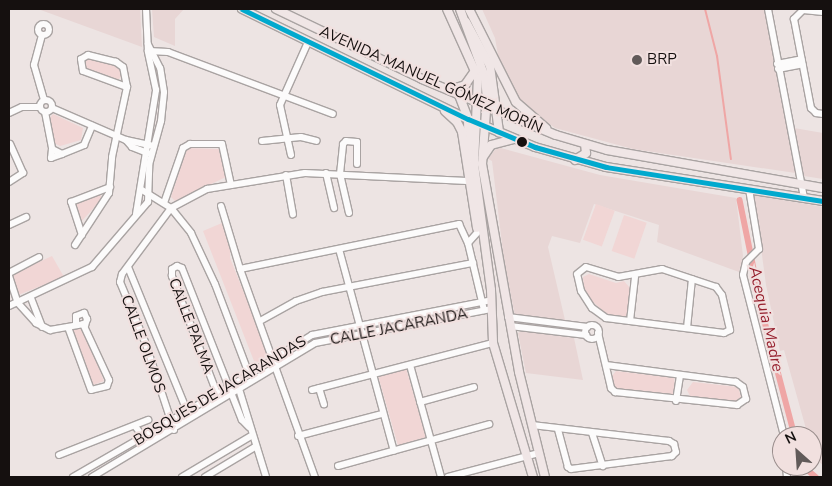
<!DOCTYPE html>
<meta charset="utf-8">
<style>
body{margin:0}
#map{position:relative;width:832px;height:486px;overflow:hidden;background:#ede4e3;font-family:"Nunito Sans",sans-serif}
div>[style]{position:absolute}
.built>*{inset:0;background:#e8d6d5}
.green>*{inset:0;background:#f1d6d5;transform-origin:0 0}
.stream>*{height:2px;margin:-1px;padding:0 1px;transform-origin:1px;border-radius:1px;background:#efa6a5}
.canal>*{height:5.5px;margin:-2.75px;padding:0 2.75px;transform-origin:2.75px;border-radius:2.75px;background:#efa6a5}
.roads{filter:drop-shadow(1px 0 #a9a3a2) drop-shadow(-1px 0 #a9a3a2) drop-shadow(0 1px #a9a3a2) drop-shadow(0 -1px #a9a3a2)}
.minor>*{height:6px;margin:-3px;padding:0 3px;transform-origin:3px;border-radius:3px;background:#fcfbfb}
.minor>.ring{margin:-3px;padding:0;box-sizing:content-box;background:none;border:6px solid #fcfbfb;border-radius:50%}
.major>*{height:8px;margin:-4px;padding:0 4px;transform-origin:4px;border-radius:4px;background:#f0e6e6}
.bus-1>*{height:5px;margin:-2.5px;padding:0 2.5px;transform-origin:2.5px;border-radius:2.5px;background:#00a9ce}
.dots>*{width:14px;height:14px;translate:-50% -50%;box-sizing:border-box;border:2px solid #f1e0df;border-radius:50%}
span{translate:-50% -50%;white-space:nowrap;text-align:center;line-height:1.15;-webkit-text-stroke:4px #f1e0df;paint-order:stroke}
.poi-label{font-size:15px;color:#15100f}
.left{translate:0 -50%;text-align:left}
.street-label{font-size:15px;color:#15100f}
.water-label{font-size:16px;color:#96202e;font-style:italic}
.frame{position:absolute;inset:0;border:10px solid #15100f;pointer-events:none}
.north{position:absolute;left:772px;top:426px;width:50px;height:50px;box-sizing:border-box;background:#f1e0df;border:1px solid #998d8c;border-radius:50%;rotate:334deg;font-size:14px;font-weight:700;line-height:20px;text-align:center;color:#15100f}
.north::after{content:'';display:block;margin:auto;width:18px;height:22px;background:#615a59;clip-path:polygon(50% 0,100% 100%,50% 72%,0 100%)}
</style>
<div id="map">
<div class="built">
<div style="clip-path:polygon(38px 9px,140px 9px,142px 47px)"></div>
<div style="clip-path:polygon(152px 9px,184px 9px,175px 19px,175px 46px,154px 37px)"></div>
<div style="clip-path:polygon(482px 9px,771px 9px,794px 128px,823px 133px,823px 179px,804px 176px,798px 150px,802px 174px,633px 149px,555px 128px,518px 101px,501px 72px,495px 38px)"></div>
<div style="clip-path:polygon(497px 147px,600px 175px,736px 198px,743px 256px,739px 272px,657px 242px,659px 225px,594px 204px,580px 243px,552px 236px,548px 247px,565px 320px,515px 316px,504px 260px,492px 161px,488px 159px)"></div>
<div style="clip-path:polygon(754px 195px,823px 207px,823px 465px,815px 459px,812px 436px,808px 436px,784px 350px,780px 351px,766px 285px)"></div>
<div style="clip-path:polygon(522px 331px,574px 338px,583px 380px,526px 373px,518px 333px)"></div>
</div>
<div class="green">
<div style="clip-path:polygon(85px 58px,114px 64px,120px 70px,121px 77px,118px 80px,83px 69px)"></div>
<div style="clip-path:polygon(53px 114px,83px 128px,81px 140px,60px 146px,54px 143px,48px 120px)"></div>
<div style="clip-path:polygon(187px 148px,219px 149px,226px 177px,175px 201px,171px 197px)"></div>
<div style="clip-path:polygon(100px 194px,102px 199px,80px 223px,74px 202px)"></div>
<div style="left:596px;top:204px;width:20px;height:38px;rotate:20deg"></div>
<div style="left:624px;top:215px;width:24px;height:38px;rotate:19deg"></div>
<div style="clip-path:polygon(222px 223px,230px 244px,230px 258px,269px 355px,258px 362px,254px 361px,203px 231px)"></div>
<div style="clip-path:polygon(52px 256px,64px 277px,18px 295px,11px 275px)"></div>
<div style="clip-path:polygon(589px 274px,616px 283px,624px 281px,630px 288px,628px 315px,622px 318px,608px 315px,593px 302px,584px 288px,583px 277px)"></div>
<div style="left:82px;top:324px;width:61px;height:12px;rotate:69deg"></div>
<div style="left:406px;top:368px;width:72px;height:29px;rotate:74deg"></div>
<div style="clip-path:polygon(616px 371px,674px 378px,676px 393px,672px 396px,616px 391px,612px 376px)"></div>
<div style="clip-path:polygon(693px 382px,738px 387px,742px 400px,738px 403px,691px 398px,687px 390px)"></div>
</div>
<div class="stream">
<div style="left:705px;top:9px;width:49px;rotate:75.7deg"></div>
<div style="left:717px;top:56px;width:104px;rotate:82.3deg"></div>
</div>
<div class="canal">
<div style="left:740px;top:200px;width:120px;rotate:78.5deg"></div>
<div style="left:764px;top:318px;width:122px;rotate:75.3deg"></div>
<div style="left:803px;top:466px;width:17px;rotate:40deg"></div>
</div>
<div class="roads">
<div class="minor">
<div style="left:768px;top:9px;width:192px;rotate:79.2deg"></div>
<div style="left:823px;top:12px;width:20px;rotate:-174deg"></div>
<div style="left:803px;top:10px;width:13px;rotate:135deg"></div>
<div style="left:794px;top:19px;width:91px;rotate:79.2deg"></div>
<div style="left:811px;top:108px;width:7px;rotate:45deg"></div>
<div style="left:816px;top:113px;width:7px;rotate:8deg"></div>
<div class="ring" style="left:37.5px;top:23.5px;width:5px;height:5px"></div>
<div style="left:42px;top:35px;width:31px;rotate:105deg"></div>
<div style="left:34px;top:65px;width:35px;rotate:74deg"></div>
<div style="left:149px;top:51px;width:19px;rotate:3deg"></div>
<div style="left:168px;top:52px;width:176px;rotate:20.6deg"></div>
<div style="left:777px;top:64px;width:25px;rotate:-11deg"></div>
<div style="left:778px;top:69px;width:25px;rotate:-11deg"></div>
<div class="ring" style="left:40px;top:100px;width:6px;height:6px"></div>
<div style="left:52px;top:108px;width:81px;rotate:23.4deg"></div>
<div style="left:126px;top:140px;width:25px;rotate:12deg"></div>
<div style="left:45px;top:112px;width:38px;rotate:79deg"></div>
<div style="left:52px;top:149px;width:11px;rotate:27deg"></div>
<div style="left:62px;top:154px;width:24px;rotate:-22deg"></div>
<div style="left:84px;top:145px;width:21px;rotate:-67deg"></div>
<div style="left:9px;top:113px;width:14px;rotate:-25deg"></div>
<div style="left:22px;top:107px;width:18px"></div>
<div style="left:126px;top:140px;width:9px;rotate:49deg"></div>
<div style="left:132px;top:147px;width:17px;rotate:21deg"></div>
<div style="left:262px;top:141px;width:39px;rotate:-6deg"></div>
<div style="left:301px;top:137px;width:16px;rotate:14deg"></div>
<div style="left:52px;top:149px;width:9px;rotate:96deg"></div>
<div style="left:51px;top:158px;width:12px;rotate:-20deg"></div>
<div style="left:291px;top:155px;width:51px;rotate:-102.4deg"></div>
<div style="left:280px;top:105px;width:69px;rotate:-66deg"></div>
<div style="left:326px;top:173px;width:36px;rotate:77deg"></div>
<div style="left:286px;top:175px;width:40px;rotate:80deg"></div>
<div style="left:9px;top:182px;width:17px;rotate:-33deg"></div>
<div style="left:23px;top:173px;width:32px;rotate:-114deg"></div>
<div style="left:749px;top:189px;width:61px;rotate:80.5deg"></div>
<div style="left:759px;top:249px;width:18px;rotate:135deg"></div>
<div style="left:746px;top:262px;width:13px;rotate:103deg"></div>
<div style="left:743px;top:275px;width:166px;rotate:75.7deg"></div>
<div style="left:142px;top:190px;width:34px;rotate:32deg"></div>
<div style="left:171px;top:208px;width:32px;rotate:51deg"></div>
<div style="left:191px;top:233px;width:56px;rotate:64.8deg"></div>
<div style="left:215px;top:284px;width:96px;rotate:69.3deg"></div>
<div style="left:164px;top:203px;width:58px;rotate:-70.9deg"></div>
<div style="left:183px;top:148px;width:8px;rotate:-30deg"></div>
<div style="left:190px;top:144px;width:32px"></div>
<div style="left:222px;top:144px;width:42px;rotate:77.6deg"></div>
<div style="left:221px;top:206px;width:66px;rotate:73.2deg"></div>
<div style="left:240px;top:269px;width:221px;rotate:70.2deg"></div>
<div style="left:349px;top:213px;width:40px;rotate:-103deg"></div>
<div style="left:340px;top:174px;width:30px;rotate:-84deg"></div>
<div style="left:343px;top:144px;width:4px;rotate:-45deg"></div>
<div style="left:346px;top:141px;width:11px;rotate:5deg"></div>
<div style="left:357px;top:142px;width:22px;rotate:90deg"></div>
<div style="left:136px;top:214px;width:126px;rotate:-80.8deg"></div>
<div style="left:156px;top:90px;width:40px;rotate:-102deg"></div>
<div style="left:148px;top:51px;width:42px;rotate:-92.7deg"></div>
<div style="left:9px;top:225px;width:19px;rotate:-25deg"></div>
<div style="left:82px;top:235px;width:35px;rotate:-108deg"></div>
<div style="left:71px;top:202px;width:42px;rotate:-21deg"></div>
<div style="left:468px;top:243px;width:15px;rotate:-48deg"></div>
<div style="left:75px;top:245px;width:62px;rotate:-56.8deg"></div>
<div style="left:109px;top:193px;width:36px;rotate:-85deg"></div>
<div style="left:112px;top:157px;width:72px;rotate:-77.9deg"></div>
<div style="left:127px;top:87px;width:20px;rotate:-101deg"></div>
<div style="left:123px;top:67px;width:9px;rotate:-144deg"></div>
<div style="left:116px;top:62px;width:29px;rotate:-166deg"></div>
<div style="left:88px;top:55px;width:8px;rotate:150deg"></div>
<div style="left:81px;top:59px;width:12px;rotate:81deg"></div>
<div style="left:83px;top:71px;width:47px;rotate:20deg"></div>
<div style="left:339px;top:249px;width:209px;rotate:74.8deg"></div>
<div style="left:128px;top:267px;width:156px;rotate:67.7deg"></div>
<div style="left:586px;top:267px;width:34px;rotate:17deg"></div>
<div style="left:618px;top:277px;width:45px;rotate:-10.3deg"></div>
<div style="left:662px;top:269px;width:57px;rotate:18.4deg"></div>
<div style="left:716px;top:287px;width:10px;rotate:53deg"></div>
<div style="left:722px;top:295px;width:36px;rotate:77deg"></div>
<div style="left:730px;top:330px;width:7px;rotate:153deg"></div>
<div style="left:724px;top:333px;width:119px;rotate:-172.8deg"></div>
<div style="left:606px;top:318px;width:17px;rotate:-144deg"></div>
<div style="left:592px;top:308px;width:20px;rotate:-123deg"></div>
<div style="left:581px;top:291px;width:17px;rotate:-103deg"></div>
<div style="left:577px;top:274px;width:11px;rotate:-38deg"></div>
<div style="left:240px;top:269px;width:224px;rotate:-11.6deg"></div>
<div style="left:459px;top:224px;width:21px;rotate:65deg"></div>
<div style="left:468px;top:243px;width:69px;rotate:76.6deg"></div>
<div style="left:9px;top:273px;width:34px;rotate:-28deg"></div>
<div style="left:9px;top:276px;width:28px;rotate:72deg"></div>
<div style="left:18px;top:303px;width:27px;rotate:48deg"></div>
<div style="left:36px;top:323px;width:16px;rotate:27deg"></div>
<div style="left:50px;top:330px;width:34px;rotate:-10deg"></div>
<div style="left:83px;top:324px;width:62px;rotate:65.1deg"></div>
<div style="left:109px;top:380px;width:6px;rotate:108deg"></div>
<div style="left:107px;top:386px;width:16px;rotate:166deg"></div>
<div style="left:91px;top:390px;width:67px;rotate:-110.1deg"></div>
<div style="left:31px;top:298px;width:31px;rotate:69deg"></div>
<div style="left:9px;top:306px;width:92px;rotate:-25.2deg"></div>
<div style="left:92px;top:267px;width:86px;rotate:-49.3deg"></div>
<div style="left:148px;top:202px;width:37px;rotate:-88deg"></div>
<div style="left:149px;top:165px;width:46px;rotate:-74.7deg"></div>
<div style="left:161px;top:121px;width:29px;rotate:-84deg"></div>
<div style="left:164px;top:92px;width:24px;rotate:-99deg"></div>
<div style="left:160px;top:68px;width:27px;rotate:-117deg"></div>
<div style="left:508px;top:317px;width:80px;rotate:7.2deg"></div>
<div style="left:260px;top:321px;width:41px;rotate:-29.1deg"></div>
<div style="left:296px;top:301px;width:28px;rotate:-19deg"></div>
<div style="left:322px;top:292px;width:154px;rotate:-10.9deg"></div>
<div style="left:630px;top:321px;width:44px;rotate:-83.5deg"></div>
<div style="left:76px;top:325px;width:9px;rotate:-90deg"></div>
<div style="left:76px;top:316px;width:9px;rotate:-21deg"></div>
<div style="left:84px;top:313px;width:7px;rotate:63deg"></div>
<div style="left:87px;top:319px;width:7px;rotate:106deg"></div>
<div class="ring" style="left:585px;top:325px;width:8px;height:8px"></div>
<div style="left:510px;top:326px;width:77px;rotate:6.8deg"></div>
<div style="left:687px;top:328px;width:49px;rotate:-84.2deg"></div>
<div style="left:598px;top:333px;width:57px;rotate:76.7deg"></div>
<div style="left:611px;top:388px;width:6px;rotate:45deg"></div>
<div style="left:615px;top:392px;width:123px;rotate:6.1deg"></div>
<div style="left:737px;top:405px;width:11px;rotate:-34deg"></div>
<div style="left:746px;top:399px;width:12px;rotate:-104deg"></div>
<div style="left:743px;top:387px;width:9px;rotate:-144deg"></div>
<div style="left:736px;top:382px;width:131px;rotate:-172.5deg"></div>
<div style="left:410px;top:365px;width:116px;rotate:74.5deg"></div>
<div style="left:319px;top:388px;width:17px;rotate:73deg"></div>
<div style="left:239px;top:389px;width:92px;rotate:72.9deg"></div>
<div style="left:312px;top:390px;width:187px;rotate:-14.6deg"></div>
<div style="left:218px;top:396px;width:129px;rotate:-111deg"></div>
<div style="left:172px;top:276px;width:7px;rotate:-90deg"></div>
<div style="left:172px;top:269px;width:6px;rotate:-31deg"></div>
<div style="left:177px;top:266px;width:5px;rotate:22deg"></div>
<div style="left:182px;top:268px;width:163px;rotate:68.5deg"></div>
<div style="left:242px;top:420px;width:10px;rotate:45deg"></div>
<div style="left:676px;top:401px;width:25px;rotate:-81deg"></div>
<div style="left:420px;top:402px;width:56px;rotate:-15.5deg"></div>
<div style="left:532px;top:425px;width:138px;rotate:6.7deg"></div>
<div style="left:669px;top:441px;width:6px;rotate:31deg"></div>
<div style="left:674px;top:444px;width:8px;rotate:76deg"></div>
<div style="left:676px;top:452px;width:6px;rotate:135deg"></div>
<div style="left:672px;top:456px;width:102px;rotate:172.7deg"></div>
<div style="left:571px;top:469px;width:4px;rotate:-146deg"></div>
<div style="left:568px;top:467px;width:39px;rotate:-105deg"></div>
<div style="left:135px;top:426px;width:15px;rotate:53deg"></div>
<div style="left:174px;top:430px;width:93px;rotate:-108.2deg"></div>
<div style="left:145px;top:342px;width:65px;rotate:-112.6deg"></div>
<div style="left:120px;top:282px;width:8px;rotate:-76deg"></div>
<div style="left:122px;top:274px;width:82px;rotate:-53.4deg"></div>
<div style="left:171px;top:208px;width:41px;rotate:-27.8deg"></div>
<div style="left:207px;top:189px;width:99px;rotate:-9.3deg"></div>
<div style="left:305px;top:173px;width:162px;rotate:2.8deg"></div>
<div style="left:592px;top:433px;width:35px;rotate:72deg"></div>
<div style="left:298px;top:436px;width:87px;rotate:-14.7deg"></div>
<div style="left:59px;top:455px;width:96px;rotate:-21.5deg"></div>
<div style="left:338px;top:466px;width:157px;rotate:-15.5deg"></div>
<div style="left:786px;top:466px;width:11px;rotate:85deg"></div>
<div style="left:73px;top:477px;width:180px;rotate:-30deg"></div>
<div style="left:229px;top:387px;width:98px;rotate:-32.1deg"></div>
<div style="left:312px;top:335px;width:183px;rotate:-11deg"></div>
<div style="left:92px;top:477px;width:260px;rotate:-31deg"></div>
<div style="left:315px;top:343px;width:179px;rotate:-10.9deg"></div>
<div style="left:182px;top:477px;width:80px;rotate:-30.7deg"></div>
<div style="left:205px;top:477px;width:58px;rotate:-31deg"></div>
<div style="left:448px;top:477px;width:94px;rotate:-14.8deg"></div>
</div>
<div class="major">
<div style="left:242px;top:9px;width:251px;rotate:26deg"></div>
<div style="left:468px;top:119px;width:73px;rotate:22.7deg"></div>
<div style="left:535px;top:147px;width:74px;rotate:15.7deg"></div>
<div style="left:606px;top:167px;width:220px;rotate:8.9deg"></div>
<div style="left:276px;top:9px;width:162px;rotate:25.6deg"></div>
<div style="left:422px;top:79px;width:145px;rotate:22.7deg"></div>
<div style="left:556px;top:135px;width:53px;rotate:16.4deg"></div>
<div style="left:607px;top:150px;width:219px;rotate:10deg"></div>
<div style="left:447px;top:9px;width:76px;rotate:65.8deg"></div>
<div style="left:478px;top:78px;width:86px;rotate:92.7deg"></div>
<div style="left:474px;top:164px;width:127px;rotate:82.3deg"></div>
<div style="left:491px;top:290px;width:53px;rotate:87.8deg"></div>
<div style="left:493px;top:343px;width:140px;rotate:73.4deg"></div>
<div style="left:460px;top:9px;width:72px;rotate:69.8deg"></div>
<div style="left:485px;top:77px;width:21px;rotate:85deg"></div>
<div style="left:487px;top:98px;width:66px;rotate:94.3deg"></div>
<div style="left:482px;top:164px;width:211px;rotate:79.9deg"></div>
<div style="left:519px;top:372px;width:108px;rotate:76.1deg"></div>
<div style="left:469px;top:9px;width:104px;rotate:63.2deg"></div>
<div style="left:516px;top:102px;width:40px;rotate:41deg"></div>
<div style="left:466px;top:22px;width:50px;rotate:61.4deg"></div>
<div style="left:490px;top:66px;width:67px;rotate:82.2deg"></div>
<div style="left:449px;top:90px;width:17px;rotate:-17deg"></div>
<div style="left:465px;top:85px;width:19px;rotate:-55deg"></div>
<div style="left:459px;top:95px;width:26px;rotate:69deg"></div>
<div style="left:468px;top:119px;width:39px;rotate:89deg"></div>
<div style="left:445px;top:111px;width:16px;rotate:43deg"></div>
<div style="left:457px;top:122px;width:11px;rotate:63deg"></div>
<div style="left:462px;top:132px;width:97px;rotate:81.1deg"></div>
<div style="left:483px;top:157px;width:14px;rotate:-56deg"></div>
<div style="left:491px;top:145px;width:23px;rotate:-15deg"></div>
<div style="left:575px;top:160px;width:13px;rotate:-32deg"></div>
<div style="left:586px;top:153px;width:9px;rotate:-96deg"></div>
</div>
</div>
<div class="bus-1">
<div style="left:242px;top:9px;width:251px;rotate:26deg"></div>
<div style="left:468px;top:119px;width:73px;rotate:22.7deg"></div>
<div style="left:535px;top:147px;width:74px;rotate:15.7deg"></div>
<div style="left:606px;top:167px;width:220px;rotate:8.9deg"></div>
</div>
<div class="dots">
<div style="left:637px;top:60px;background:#615a59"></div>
<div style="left:522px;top:142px;background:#15100f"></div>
</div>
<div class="poi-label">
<span class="left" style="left:647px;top:60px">BRP</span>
</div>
<div class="street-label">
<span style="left:431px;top:80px;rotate:24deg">AVENIDA MANUEL GÓMEZ MORÍN</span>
<span style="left:191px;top:326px;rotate:69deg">CALLE PALMA</span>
<span style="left:399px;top:327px;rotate:-11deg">CALLE JACARANDA</span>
<span style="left:143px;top:344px;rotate:70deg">CALLE OLMOS</span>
<span style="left:220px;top:391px;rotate:-31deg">BOSQUES DE JACARANDAS</span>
</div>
<div class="water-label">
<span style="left:766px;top:319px;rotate:77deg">Acequia Madre</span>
</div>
<div class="frame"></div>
<div class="north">N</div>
</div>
